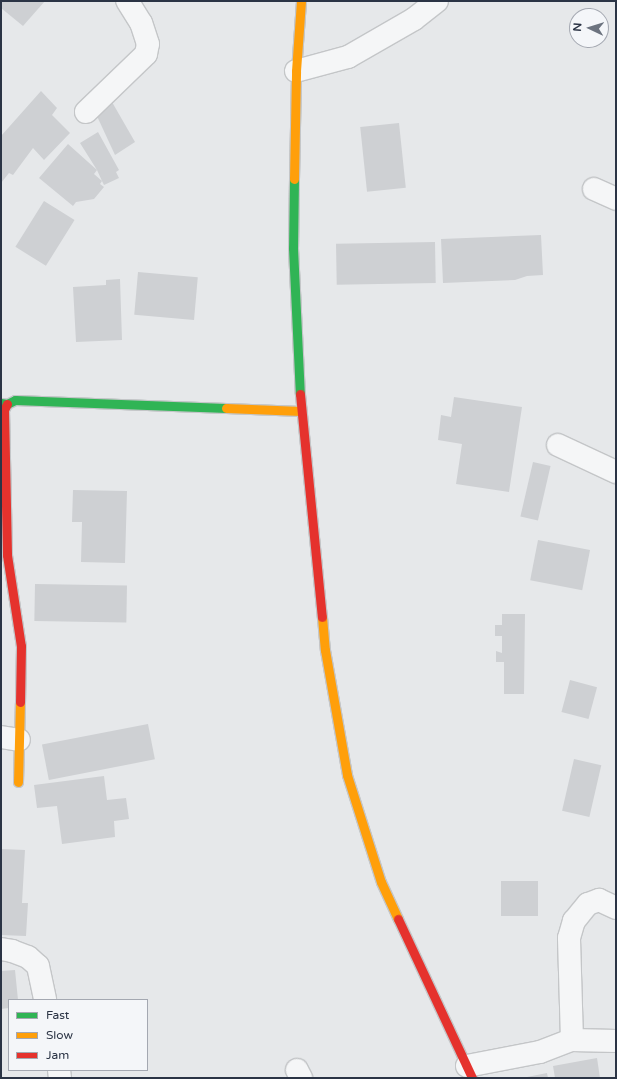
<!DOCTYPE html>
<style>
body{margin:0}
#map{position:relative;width:617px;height:1079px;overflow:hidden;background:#e6e8ea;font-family:"Varela Round",sans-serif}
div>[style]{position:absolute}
.building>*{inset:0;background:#ced0d3;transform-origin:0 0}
.roads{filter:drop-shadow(1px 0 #c4c6c8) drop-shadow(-1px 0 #c4c6c8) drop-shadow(0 1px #c4c6c8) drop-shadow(0 -1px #c4c6c8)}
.street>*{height:22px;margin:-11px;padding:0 11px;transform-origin:11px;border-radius:11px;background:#f5f6f7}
.fast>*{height:9px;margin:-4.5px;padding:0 4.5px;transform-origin:4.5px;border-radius:4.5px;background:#30b455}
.slow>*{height:9px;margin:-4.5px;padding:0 4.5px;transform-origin:4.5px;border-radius:4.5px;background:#ff9f0a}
.jam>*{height:9px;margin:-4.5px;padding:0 4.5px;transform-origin:4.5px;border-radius:4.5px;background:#e5322d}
span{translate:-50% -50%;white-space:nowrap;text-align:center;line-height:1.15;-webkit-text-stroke:3px #f4f6f9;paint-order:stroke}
.frame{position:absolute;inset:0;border:2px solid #2b3445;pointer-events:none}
.legend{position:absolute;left:8px;top:999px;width:140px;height:72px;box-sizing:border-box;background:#f4f6f9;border:1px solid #a4a8b1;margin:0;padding:5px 7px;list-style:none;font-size:12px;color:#2b3445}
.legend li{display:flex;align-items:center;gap:8px;height:20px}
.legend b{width:20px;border:1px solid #a4a8b1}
.north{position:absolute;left:569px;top:8px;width:40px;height:40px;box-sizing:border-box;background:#f4f6f9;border:1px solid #a4a8b1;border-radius:50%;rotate:274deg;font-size:11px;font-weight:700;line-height:16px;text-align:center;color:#2b3445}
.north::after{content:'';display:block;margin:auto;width:14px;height:18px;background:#6c737f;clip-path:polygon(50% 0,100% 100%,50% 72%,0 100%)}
</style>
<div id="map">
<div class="building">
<div style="clip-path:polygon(1px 1px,45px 1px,23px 26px,1px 8px)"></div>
<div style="clip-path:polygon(41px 91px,57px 108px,52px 115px,70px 133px,44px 160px,33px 148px,13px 175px,9px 173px,1px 183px,1px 136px)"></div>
<div style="clip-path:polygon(112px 102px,135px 142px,115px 155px,96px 114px)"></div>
<div style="left:399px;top:123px;width:65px;height:39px;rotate:84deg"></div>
<div style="clip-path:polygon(evenodd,98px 132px,119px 170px,116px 172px,119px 178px,104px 185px,102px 181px,100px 184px,104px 187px,94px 199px,76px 202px,73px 206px,39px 178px,68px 144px,97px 170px,80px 143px,98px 132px,97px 170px,102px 181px,94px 174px,97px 170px)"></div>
<div style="left:44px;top:201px;width:36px;height:54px;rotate:32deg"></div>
<div style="clip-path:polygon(541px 235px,543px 275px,527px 276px,515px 280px,443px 283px,441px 239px)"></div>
<div style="left:435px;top:242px;width:41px;height:99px;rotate:89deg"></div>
<div style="left:138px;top:272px;width:60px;height:43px;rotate:5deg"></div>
<div style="clip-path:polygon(120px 279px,122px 340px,76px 342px,73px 287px,106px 285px,106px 280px)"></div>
<div style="clip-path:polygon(454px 397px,522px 407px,509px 492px,456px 484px,462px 444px,438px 440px,441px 415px,451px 417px)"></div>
<div style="left:533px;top:462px;width:18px;height:56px;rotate:13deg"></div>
<div style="clip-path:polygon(73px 490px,127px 491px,125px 563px,81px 562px,82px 522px,72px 522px)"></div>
<div style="left:538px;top:540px;width:53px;height:41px;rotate:11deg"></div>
<div style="left:35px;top:584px;width:92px;height:37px;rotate:1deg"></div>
<div style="clip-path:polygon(502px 614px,525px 614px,524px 694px,504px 694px,504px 662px,496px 662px,496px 651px,502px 653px,502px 636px,495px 636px,495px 625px,502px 625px)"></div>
<div style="left:570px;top:680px;width:28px;height:33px;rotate:15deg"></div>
<div style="left:148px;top:724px;width:36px;height:108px;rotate:79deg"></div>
<div style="left:574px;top:759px;width:28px;height:53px;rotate:13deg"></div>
<div style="clip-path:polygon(104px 776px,107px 800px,126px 798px,129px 819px,114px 821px,115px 837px,62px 844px,57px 806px,37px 808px,34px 785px)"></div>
<div style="clip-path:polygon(1px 849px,25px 850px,22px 903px,28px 903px,26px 936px,1px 935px)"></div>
<div style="left:501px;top:881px;width:37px;height:35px"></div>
<div style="clip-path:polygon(15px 970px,18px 1000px,9px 1000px,9px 1008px,1px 1009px,1px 971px)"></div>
<div style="clip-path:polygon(597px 1058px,600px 1078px,555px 1078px,553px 1066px)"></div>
<div style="clip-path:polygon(547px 1073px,548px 1078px,527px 1078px,527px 1077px)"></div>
</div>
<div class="roads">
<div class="street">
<div style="left:296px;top:71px;width:54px;rotate:-15.1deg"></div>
<div style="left:348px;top:57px;width:76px;rotate:-29.9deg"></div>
<div style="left:414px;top:19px;width:29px;rotate:-38deg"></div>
<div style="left:86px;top:112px;width:83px;rotate:-44deg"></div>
<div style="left:146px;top:54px;width:10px;rotate:-79deg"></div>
<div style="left:148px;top:44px;width:22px;rotate:-108deg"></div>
<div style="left:141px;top:23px;width:26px;rotate:-122deg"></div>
<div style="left:594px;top:189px;width:24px;rotate:24deg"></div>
<div style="left:558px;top:445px;width:64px;rotate:25deg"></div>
<div style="left:1px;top:737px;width:18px;rotate:9deg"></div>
<div style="left:1px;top:949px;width:11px;rotate:10deg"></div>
<div style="left:12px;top:951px;width:17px;rotate:21deg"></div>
<div style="left:28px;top:957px;width:13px;rotate:42deg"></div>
<div style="left:38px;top:966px;width:35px;rotate:78deg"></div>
<div style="left:572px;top:1040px;width:102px;rotate:-91.7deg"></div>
<div style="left:569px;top:938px;width:18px;rotate:-74deg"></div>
<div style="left:574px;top:921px;width:22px;rotate:-51deg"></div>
<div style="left:588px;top:904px;width:12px;rotate:-20deg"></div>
<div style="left:599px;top:900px;width:19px;rotate:25deg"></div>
<div style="left:467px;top:1066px;width:74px;rotate:-10.9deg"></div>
<div style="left:540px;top:1052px;width:34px;rotate:-21deg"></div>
<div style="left:572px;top:1040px;width:44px;rotate:1.3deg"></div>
<div style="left:59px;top:1070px;width:8px;rotate:83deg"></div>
<div style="left:297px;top:1070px;width:9px;rotate:63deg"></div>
</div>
<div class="fast">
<div style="left:294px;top:179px;width:69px;rotate:90.8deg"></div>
<div style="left:293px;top:248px;width:146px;rotate:87.3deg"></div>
<div style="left:1px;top:403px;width:6px;rotate:9deg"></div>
<div style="left:7px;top:404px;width:9px;rotate:-27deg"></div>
<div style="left:15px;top:400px;width:211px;rotate:2.2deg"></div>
</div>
<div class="slow">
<div style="left:294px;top:179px;width:108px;rotate:-88.9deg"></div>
<div style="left:296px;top:71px;width:70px;rotate:-85.9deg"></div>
<div style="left:226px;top:408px;width:75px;rotate:2.3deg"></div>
<div style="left:322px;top:617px;width:33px;rotate:85deg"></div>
<div style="left:325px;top:650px;width:127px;rotate:80deg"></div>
<div style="left:347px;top:775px;width:112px;rotate:72.4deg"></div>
<div style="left:381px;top:882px;width:41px;rotate:65.3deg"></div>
<div style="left:18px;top:782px;width:80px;rotate:-88.6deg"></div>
</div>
<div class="jam">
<div style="left:300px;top:394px;width:224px;rotate:84.4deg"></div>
<div style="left:7px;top:404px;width:7px;rotate:117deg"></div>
<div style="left:4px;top:410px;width:145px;rotate:88.8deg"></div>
<div style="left:7px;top:555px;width:92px;rotate:81.3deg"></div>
<div style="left:21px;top:646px;width:56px;rotate:91deg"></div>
<div style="left:398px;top:919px;width:175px;rotate:65deg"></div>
</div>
</div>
<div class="frame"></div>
<ul class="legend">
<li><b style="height:5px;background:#30b455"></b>Fast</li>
<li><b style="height:5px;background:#ff9f0a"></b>Slow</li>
<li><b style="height:5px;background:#e5322d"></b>Jam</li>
</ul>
<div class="north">N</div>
</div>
